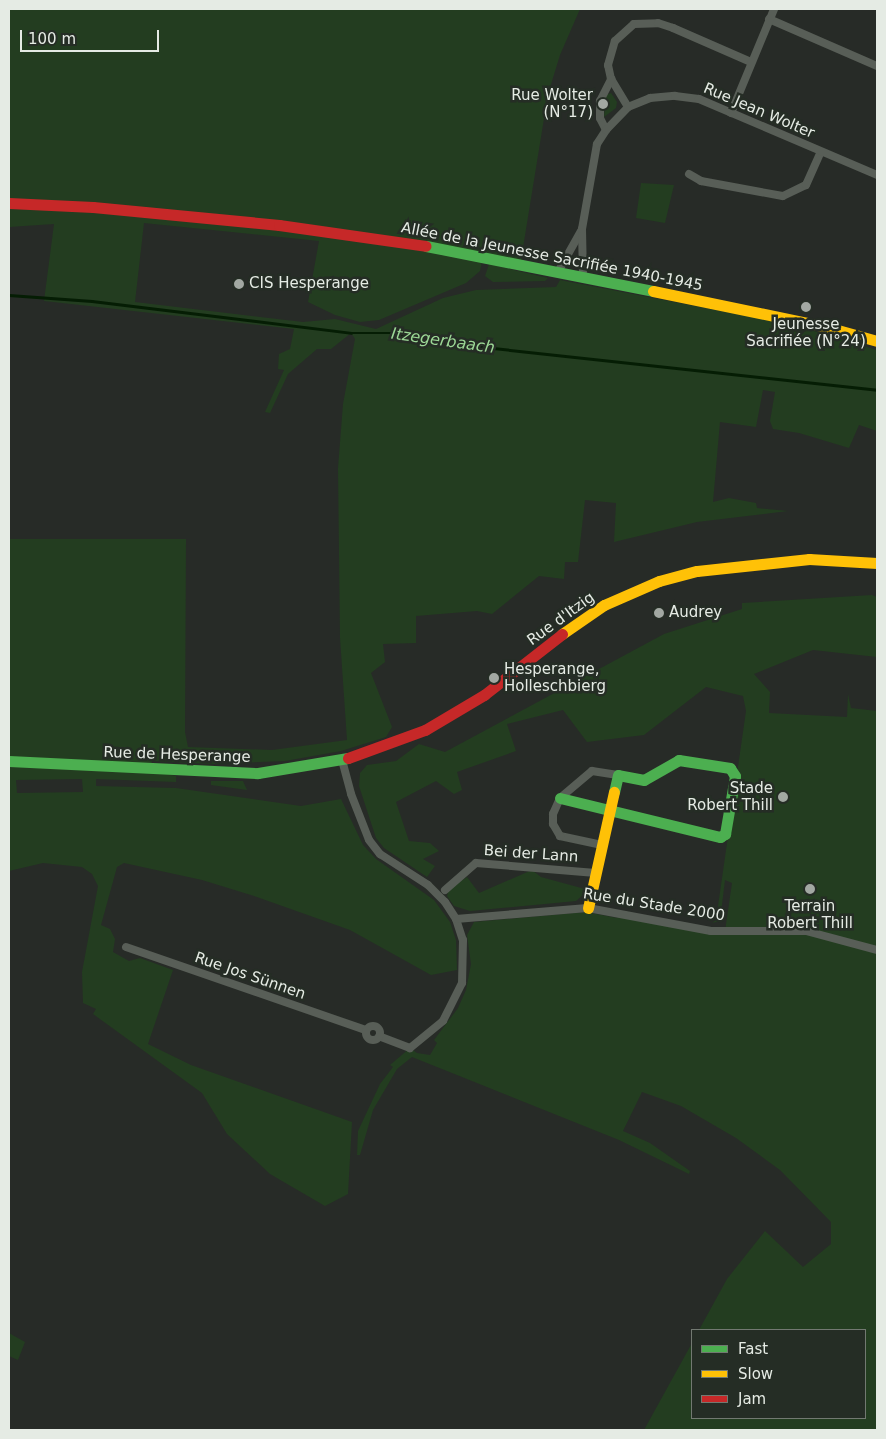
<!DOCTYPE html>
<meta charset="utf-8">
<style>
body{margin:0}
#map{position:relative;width:886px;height:1439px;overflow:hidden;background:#272b27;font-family:"DejaVu Sans",sans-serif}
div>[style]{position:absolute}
.green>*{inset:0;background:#233d20}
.stream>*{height:2.5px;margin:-1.25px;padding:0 1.25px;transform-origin:1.25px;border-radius:1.25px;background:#051d04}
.street>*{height:8px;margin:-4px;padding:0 4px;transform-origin:4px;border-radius:4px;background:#585e57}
.street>.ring{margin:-4px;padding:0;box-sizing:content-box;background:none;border:8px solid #585e57;border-radius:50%}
.fast>*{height:11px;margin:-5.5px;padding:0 5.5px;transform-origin:5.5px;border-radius:5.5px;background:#4caf50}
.slow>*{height:11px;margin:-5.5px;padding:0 5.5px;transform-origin:5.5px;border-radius:5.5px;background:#ffc107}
.jam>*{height:11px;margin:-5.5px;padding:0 5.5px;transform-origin:5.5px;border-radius:5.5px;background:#c62828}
.dots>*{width:14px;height:14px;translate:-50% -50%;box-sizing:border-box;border:2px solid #252d25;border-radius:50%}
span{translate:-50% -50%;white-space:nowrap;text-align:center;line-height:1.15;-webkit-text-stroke:5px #252d25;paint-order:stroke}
.poi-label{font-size:15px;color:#e5ebe4}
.right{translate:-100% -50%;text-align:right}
.left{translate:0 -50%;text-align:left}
.street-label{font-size:15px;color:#e5ebe4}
.water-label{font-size:16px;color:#9cd896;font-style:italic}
.frame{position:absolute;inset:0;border:10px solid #e5ebe4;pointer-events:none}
.legend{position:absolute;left:691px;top:1329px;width:175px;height:90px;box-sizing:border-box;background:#252d25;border:1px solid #727971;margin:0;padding:6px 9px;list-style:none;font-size:15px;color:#e5ebe4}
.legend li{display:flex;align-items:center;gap:10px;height:25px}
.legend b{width:25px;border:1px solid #727971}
.scale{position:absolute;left:20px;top:30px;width:139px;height:22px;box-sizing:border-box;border:2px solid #e5ebe4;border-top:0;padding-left:6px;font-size:15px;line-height:18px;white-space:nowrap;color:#e5ebe4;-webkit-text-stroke:4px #252d25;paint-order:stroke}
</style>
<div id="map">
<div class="green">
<div style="clip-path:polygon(evenodd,9px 9px,580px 9px,560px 55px,548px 94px,521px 260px,484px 252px,480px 271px,466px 283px,379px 320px,360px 322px,335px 315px,308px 302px,319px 241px,144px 223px,135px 302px,303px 322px,335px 319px,376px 329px,443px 298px,476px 290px,556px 287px,560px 280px,794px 325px,877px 350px,877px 431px,859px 425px,849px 448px,799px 433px,773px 429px,770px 421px,775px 392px,763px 390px,756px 427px,720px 422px,713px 502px,729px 498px,756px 503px,757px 508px,788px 511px,697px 522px,614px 542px,616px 503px,585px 500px,578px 562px,565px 562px,564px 579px,539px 576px,492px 614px,477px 611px,416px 616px,416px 643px,383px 644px,385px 662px,371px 673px,392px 727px,386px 737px,341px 751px,285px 761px,214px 764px,152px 761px,151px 770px,176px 776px,176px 782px,96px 779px,96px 786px,176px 788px,301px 806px,341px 799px,363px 845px,376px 859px,434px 900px,450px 922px,456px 940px,457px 970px,431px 975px,350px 930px,254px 896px,202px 880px,124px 863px,117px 867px,101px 925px,110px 929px,115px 939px,113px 952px,129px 961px,140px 958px,173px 970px,148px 1044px,191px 1065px,352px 1122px,348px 1194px,325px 1206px,270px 1174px,227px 1134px,202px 1093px,93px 1014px,96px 1009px,83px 1003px,82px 972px,98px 886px,92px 874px,82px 867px,43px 863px,9px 871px,9px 539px,186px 539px,185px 732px,188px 747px,272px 750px,347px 740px,340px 638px,338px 468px,343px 404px,355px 339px,351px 333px,331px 349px,317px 349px,288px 374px,270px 413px,265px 412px,284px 370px,278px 369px,279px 354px,290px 349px,294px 329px,44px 301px,54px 224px,9px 227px,9px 9px,16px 780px,82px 779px,83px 792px,17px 793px,16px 780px)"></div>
<div style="clip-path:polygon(611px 93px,617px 102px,616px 108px,604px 117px,606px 95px)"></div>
<div style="clip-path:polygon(641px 183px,674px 185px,665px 223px,636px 218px)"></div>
<div style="clip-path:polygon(489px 264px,518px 271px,548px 278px,545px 281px,493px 282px,485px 276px)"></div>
<div style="clip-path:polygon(872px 595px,877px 597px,877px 657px,813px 650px,754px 674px,770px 692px,769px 713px,847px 717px,848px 694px,851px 708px,877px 711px,877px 1430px,644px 1430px,692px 1343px,692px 1418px,865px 1418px,865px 1330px,699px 1330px,727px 1279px,765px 1231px,803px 1267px,831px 1244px,831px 1222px,780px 1170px,736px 1138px,681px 1106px,642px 1092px,623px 1131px,650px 1143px,690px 1171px,689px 1174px,619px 1140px,412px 1057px,397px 1069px,373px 1110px,360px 1155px,357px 1155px,358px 1131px,380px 1084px,393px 1067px,390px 1065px,410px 1048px,417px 1053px,430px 1055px,437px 1043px,434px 1040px,458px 1008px,466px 990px,471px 964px,467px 935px,474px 922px,586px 912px,617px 918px,618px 914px,725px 931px,732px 883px,725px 880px,720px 921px,712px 923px,716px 920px,746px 711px,743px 696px,706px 687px,644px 735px,587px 742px,563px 710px,507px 724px,516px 751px,457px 772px,462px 790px,454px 794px,436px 781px,396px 802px,409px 841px,430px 843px,439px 851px,423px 859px,435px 866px,427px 877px,384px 848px,376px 838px,359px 786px,360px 773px,367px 765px,396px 761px,419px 744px,445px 752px,664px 634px,742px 609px,742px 603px)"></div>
<div style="clip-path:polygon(211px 781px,243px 781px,247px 790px,211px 785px)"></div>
<div style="clip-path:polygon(532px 870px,541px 877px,585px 889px,584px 894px,576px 901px,470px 911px,454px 906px,447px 896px,449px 889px,467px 877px,479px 893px)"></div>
<div style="clip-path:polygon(9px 1333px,25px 1342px,18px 1360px,9px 1356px)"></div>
</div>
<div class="stream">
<div style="left:9px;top:295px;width:83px;rotate:4.1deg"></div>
<div style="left:92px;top:301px;width:261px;rotate:7deg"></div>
<div style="left:351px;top:333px;width:43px"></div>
<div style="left:394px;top:333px;width:20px;rotate:18deg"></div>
<div style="left:413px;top:339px;width:52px;rotate:6.6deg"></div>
<div style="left:465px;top:345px;width:414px;rotate:6.2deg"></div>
</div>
<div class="street">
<div style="left:769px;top:19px;width:118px;rotate:23.5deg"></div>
<div style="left:628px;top:107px;width:33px;rotate:-121deg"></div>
<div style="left:611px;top:79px;width:14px;rotate:-102deg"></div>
<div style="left:608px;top:65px;width:25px;rotate:-74deg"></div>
<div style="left:615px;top:41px;width:25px;rotate:-42deg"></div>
<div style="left:634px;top:24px;width:24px;rotate:-2deg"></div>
<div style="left:658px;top:23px;width:16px;rotate:18deg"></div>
<div style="left:673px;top:28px;width:85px;rotate:23.6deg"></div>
<div style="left:731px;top:113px;width:113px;rotate:-67.5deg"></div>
<div style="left:606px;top:130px;width:13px;rotate:-117deg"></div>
<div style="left:600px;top:118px;width:17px;rotate:-90deg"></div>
<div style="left:600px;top:101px;width:25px;rotate:-63deg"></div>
<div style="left:689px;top:174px;width:14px;rotate:30deg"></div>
<div style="left:701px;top:181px;width:83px;rotate:10.4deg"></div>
<div style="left:783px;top:196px;width:25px;rotate:-26deg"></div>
<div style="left:806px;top:185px;width:36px;rotate:-66deg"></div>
<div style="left:558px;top:272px;width:47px;rotate:-60.7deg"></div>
<div style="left:583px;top:277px;width:48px;rotate:-91.2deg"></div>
<div style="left:582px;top:229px;width:86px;rotate:-80deg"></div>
<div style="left:597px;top:144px;width:17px;rotate:-57deg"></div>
<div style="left:606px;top:130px;width:32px;rotate:-46deg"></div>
<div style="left:628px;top:107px;width:24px;rotate:-22deg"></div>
<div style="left:650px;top:98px;width:25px;rotate:-5deg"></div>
<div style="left:675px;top:96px;width:24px;rotate:7deg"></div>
<div style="left:699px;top:99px;width:194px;rotate:23.1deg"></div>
<div style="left:342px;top:760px;width:35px;rotate:75deg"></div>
<div style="left:351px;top:794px;width:49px;rotate:68.6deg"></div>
<div style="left:369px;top:840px;width:18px;rotate:52deg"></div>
<div style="left:380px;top:854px;width:57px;rotate:32.9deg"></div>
<div style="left:428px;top:885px;width:24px;rotate:45deg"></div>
<div style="left:445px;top:902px;width:20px;rotate:57deg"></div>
<div style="left:456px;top:919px;width:22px;rotate:72deg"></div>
<div style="left:463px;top:940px;width:43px;rotate:91.3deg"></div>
<div style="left:462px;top:983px;width:42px;rotate:116.6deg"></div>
<div style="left:443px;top:1021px;width:43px;rotate:140.7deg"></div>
<div style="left:410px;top:1048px;width:33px;rotate:-159deg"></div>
<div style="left:602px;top:845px;width:43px;rotate:-167.9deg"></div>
<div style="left:560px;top:836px;width:14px;rotate:-120deg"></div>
<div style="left:553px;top:824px;width:10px;rotate:-90deg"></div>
<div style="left:553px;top:814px;width:17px;rotate:-66deg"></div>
<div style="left:560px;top:798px;width:42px;rotate:-40.2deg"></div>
<div style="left:592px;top:771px;width:26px;rotate:9deg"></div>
<div style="left:445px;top:890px;width:41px;rotate:-41.1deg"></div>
<div style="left:476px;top:863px;width:120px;rotate:4.8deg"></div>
<div style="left:456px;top:919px;width:132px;rotate:-4.8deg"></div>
<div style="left:588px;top:908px;width:125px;rotate:10.6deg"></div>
<div style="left:711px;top:931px;width:95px"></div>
<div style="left:806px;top:931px;width:73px;rotate:15deg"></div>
<div style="left:126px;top:947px;width:254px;rotate:19.1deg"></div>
<div class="ring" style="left:366px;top:1026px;width:6px;height:6px"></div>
</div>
<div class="fast">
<div style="left:426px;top:246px;width:231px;rotate:11.2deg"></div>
<div style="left:9px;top:761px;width:249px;rotate:2.8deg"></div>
<div style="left:258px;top:773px;width:91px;rotate:-9.5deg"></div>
<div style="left:560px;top:798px;width:165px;rotate:13.7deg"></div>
<div style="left:720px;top:837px;width:6px;rotate:-31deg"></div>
<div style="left:725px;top:834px;width:59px;rotate:-80.2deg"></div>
<div style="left:735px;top:776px;width:9px;rotate:-122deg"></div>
<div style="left:730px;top:768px;width:52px;rotate:-171.1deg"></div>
<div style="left:679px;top:760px;width:40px;rotate:150.3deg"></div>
<div style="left:644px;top:780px;width:26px;rotate:-169deg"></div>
<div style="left:618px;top:775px;width:17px;rotate:103deg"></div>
</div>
<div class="slow">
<div style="left:653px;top:291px;width:178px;rotate:11.7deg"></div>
<div style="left:827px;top:327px;width:52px;rotate:15.6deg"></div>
<div style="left:562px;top:634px;width:51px;rotate:-34.6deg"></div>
<div style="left:604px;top:605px;width:60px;rotate:-23.6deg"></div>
<div style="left:659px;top:581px;width:39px;rotate:-15deg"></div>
<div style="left:697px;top:571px;width:113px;rotate:-6.1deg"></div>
<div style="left:809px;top:559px;width:68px;rotate:3.4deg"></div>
<div style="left:588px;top:908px;width:119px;rotate:-77.4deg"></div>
</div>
<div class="jam">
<div style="left:9px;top:203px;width:84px;rotate:2.7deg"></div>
<div style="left:93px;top:207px;width:187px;rotate:5.5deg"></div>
<div style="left:279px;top:225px;width:148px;rotate:8.1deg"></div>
<div style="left:348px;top:758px;width:82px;rotate:-20deg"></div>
<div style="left:425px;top:730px;width:69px;rotate:-30.7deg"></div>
<div style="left:484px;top:695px;width:99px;rotate:-38deg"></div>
</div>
<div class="dots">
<div style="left:603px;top:104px;background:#a2a8a2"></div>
<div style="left:239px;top:284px;background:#a2a8a2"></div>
<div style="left:806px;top:307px;background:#a2a8a2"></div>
<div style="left:659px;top:613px;background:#a2a8a2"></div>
<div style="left:494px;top:678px;background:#a2a8a2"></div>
<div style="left:783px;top:797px;background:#a2a8a2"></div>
<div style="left:810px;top:889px;background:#a2a8a2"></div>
</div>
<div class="poi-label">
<span class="right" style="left:593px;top:104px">Rue Wolter<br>(N°17)</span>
<span class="left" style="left:249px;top:284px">CIS Hesperange</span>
<span style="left:806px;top:333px">Jeunesse<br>Sacrifiée (N°24)</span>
<span class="left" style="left:669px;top:613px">Audrey</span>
<span class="left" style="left:504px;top:678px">Hesperange,<br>Holleschbierg</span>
<span class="right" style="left:773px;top:797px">Stade<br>Robert Thill</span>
<span style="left:810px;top:915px">Terrain<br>Robert Thill</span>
</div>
<div class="street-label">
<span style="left:759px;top:111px;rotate:23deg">Rue Jean Wolter</span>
<span style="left:552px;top:257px;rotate:11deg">Allée de la Jeunesse Sacrifiée 1940-1945</span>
<span style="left:561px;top:619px;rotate:-36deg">Rue d'Itzig</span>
<span style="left:177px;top:755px;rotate:2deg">Rue de Hesperange</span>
<span style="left:531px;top:854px;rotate:4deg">Bei der Lann</span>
<span style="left:654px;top:905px;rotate:9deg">Rue du Stade 2000</span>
<span style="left:250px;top:976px;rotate:19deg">Rue Jos Sünnen</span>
</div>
<div class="water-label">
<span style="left:443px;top:341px;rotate:8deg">Itzegerbaach</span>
</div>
<div class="frame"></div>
<ul class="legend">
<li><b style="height:6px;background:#4caf50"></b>Fast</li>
<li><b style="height:6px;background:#ffc107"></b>Slow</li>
<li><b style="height:6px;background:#c62828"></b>Jam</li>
</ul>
<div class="scale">100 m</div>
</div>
